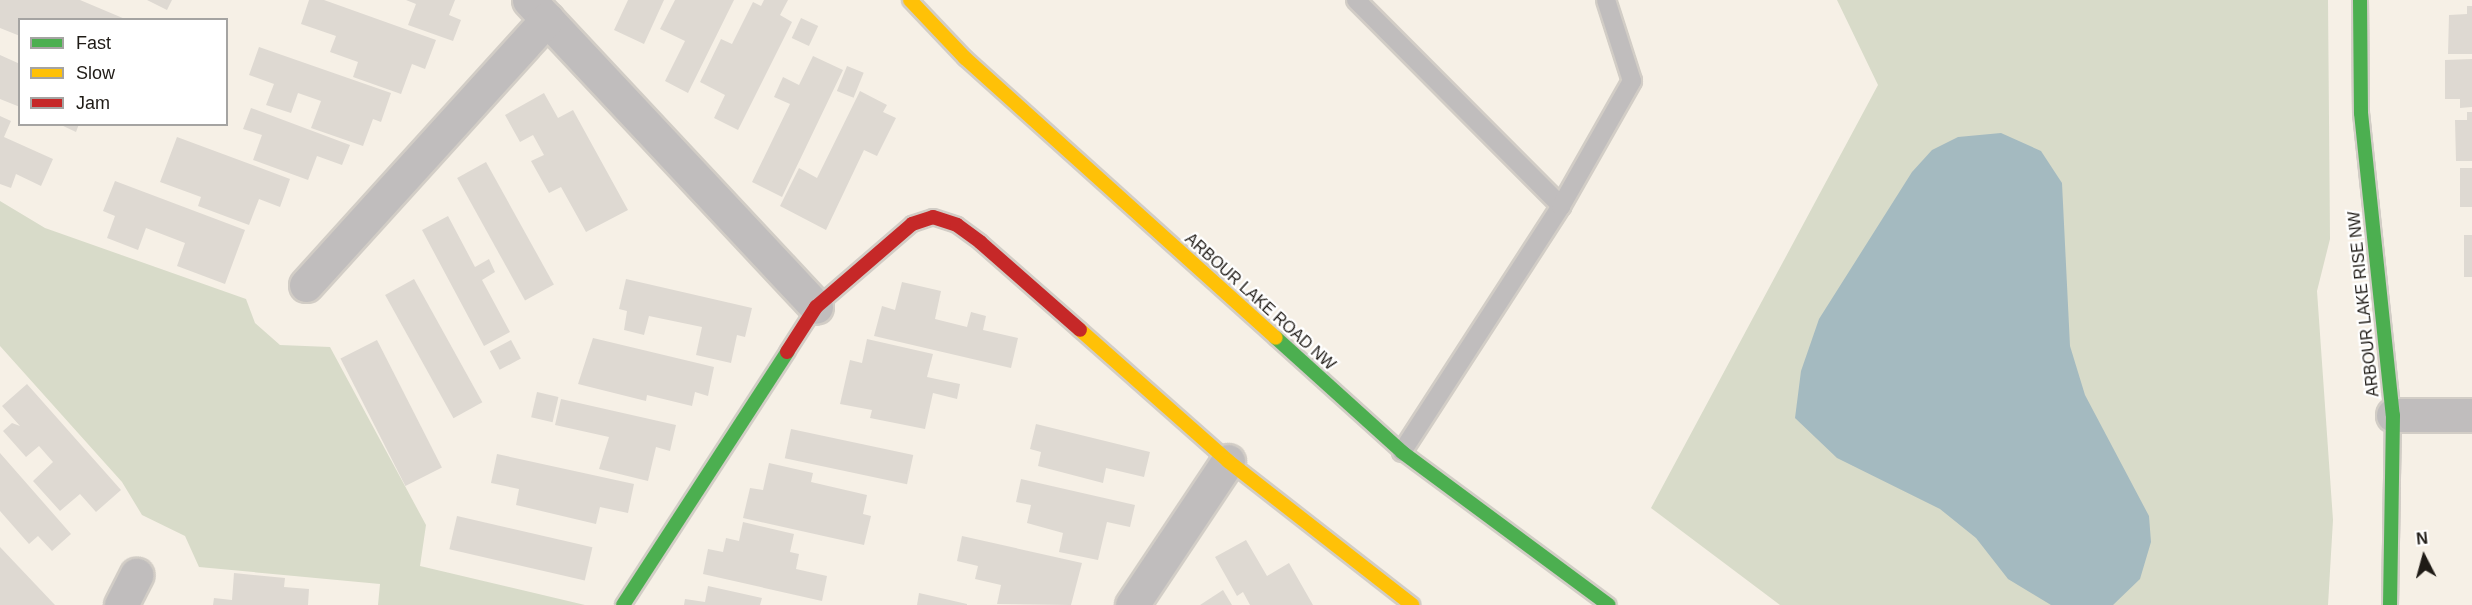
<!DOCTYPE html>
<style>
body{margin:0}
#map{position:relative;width:2472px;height:605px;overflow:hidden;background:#f6f0e6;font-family:Helvetica,sans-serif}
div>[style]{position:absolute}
.green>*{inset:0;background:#d8dbc9}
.water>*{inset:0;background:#a4bac0}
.building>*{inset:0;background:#ded9d2;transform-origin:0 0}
.roads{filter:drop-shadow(2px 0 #d2cdc6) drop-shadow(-2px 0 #d2cdc6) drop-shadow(0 2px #d2cdc6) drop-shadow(0 -2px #d2cdc6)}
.lane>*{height:18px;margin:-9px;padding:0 9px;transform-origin:9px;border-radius:9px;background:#c0bdbd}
.street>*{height:33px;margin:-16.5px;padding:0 16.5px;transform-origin:16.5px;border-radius:16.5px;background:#c0bdbd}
.fast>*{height:14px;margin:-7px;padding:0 7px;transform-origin:7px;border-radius:7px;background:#4caf50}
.slow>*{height:14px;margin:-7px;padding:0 7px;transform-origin:7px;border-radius:7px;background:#ffc107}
.jam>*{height:14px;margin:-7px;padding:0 7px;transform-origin:7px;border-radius:7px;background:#c62828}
span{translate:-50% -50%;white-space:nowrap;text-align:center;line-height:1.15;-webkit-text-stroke:4.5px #fff;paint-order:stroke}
.street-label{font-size:16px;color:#1f1b16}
.legend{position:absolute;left:18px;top:18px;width:210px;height:108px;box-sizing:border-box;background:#fff;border:2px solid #a5a4a2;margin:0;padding:8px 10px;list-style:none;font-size:18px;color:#1f1b16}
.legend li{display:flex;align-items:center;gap:12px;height:30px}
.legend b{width:30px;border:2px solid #a5a4a2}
.north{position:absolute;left:2394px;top:527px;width:60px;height:60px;-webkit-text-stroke:4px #fff;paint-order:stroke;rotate:354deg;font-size:16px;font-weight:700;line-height:24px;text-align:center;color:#1f1b16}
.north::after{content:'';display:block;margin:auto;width:21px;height:27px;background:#1f1b16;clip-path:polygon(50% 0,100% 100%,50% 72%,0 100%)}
</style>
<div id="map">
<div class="green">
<div style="clip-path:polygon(1837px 0,2328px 0,2330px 239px,2317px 291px,2333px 520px,2328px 605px,1780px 605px,1651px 508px,1878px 85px)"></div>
<div style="clip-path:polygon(0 201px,45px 228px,246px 299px,255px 323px,280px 345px,330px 347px,426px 525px,420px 566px,585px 605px,378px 605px,380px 584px,199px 567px,185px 536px,142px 515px,122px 482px,0 346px)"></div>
</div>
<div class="water">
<div style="clip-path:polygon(2001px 133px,2041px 151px,2062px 183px,2070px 346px,2085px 395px,2149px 516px,2151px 542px,2140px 579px,2113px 605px,2051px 605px,2008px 579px,1976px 538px,1940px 509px,1837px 458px,1795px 418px,1801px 371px,1819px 319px,1912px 172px,1932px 150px,1958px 137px)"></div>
</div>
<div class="building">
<div style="clip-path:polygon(0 0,80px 0,125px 19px,20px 20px,20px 36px,0 28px)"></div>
<div style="clip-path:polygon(147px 0,172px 0,167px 10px)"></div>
<div style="clip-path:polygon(309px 0,324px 0,436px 40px,425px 69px,412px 64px,401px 94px,353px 77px,358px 62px,330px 52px,336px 36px,301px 24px)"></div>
<div style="clip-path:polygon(406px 0,455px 0,449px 15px,461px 20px,453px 41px,408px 25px,416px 4px)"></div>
<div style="clip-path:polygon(628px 0,664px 0,644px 44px,614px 30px)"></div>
<div style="clip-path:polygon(675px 0,734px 0,688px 93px,665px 81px,685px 41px,660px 29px)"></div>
<div style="clip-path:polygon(764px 0,788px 0,780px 15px,792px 22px,738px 130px,714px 118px,725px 95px,700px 82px,721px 39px,732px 44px,753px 2px,761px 6px)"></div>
<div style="clip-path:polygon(2467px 6px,2472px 6px,2472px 54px,2448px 54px,2449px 15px,2467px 14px)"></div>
<div style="left:801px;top:18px;width:19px;height:22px;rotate:25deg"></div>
<div style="clip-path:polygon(259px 47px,391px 93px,381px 122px,373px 119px,363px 146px,311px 128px,321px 101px,298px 93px,291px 113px,266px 105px,274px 84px,249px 75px)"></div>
<div style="clip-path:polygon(0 55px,20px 64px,20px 107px,0 99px)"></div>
<div style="clip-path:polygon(813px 56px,843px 70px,782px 197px,752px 182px,790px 104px,774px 97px,783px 77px,799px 85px)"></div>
<div style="clip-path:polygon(2472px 59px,2472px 107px,2460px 108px,2460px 99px,2445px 99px,2445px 60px)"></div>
<div style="left:847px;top:66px;width:18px;height:27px;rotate:22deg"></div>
<div style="clip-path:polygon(860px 91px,887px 105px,883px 112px,896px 118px,877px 156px,864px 150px,826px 230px,780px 206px,799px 168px,817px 178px)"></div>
<div style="clip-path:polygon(544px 93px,558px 118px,573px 110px,628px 210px,586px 232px,561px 187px,549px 193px,531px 161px,544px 155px,533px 135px,520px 142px,505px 115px)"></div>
<div style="clip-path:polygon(251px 108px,350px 145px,342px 165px,317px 156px,308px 180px,253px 160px,262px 135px,243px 129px)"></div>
<div style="clip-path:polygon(2467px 112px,2472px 112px,2472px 161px,2456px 161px,2455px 120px,2467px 120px)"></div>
<div style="clip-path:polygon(0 116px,11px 121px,4px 137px,53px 159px,41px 186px,16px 174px,11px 188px,0 184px)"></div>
<div style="clip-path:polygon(59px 124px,79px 124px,76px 132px)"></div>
<div style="clip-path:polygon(177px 137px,290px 179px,280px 207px,259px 199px,249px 225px,198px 206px,201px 197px,160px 182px)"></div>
<div style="left:486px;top:162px;width:140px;height:33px;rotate:61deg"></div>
<div style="left:2460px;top:168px;width:12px;height:39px"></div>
<div style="clip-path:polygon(115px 181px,245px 230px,225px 284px,177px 266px,185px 243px,146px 228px,138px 250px,107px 238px,115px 216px,103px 211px)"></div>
<div style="clip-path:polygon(448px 216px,475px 267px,489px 259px,495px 272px,482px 280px,510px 332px,484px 346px,422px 230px)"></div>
<div style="left:2464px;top:235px;width:8px;height:42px"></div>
<div style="left:414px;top:279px;width:141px;height:33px;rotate:61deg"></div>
<div style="clip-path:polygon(626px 279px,752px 308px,745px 337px,737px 335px,731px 363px,696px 355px,702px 327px,649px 316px,644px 335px,624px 330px,627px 311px,619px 309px)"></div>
<div style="clip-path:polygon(902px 282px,941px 291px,935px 319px,967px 327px,971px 312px,986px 316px,983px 330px,1018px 338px,1011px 368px,874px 336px,882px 306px,895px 310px)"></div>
<div style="clip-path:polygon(593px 338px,714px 367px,708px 396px,695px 392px,692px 406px,647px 395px,646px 401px,578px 384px)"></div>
<div style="clip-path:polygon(867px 339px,933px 354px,927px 377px,960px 384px,957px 399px,933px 393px,925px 429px,870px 418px,872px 410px,840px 404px,850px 360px,862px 363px)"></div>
<div style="left:377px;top:340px;width:143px;height:41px;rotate:63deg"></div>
<div style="left:511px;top:340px;width:21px;height:24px;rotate:62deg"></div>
<div style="clip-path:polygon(27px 384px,121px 490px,96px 512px,80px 494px,60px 511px,33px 481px,53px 462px,39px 446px,26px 457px,3px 431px,12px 423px,20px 426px,2px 406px)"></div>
<div style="left:537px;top:392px;width:22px;height:26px;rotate:13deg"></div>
<div style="clip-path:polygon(561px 399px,676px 425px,670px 451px,656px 447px,648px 481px,599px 469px,609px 437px,555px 425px)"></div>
<div style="clip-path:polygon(1036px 424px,1150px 452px,1144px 477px,1106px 468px,1103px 483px,1038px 466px,1041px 452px,1030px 449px)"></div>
<div style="left:791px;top:429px;width:125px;height:30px;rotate:12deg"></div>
<div style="clip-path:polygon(0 453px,71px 534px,52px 551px,38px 536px,29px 544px,0 511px)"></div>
<div style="clip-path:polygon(497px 454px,634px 484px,628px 513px,600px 507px,596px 524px,516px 505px,519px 489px,491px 483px)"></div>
<div style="clip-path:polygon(769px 463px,813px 473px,811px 482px,867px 495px,863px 514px,871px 516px,864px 545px,743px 518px,750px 488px,763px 490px)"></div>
<div style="clip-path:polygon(1021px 479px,1135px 505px,1130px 527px,1107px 522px,1098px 560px,1059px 552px,1063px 533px,1027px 523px,1031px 505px,1016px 502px)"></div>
<div style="left:457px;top:516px;width:139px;height:34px;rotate:13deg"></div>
<div style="clip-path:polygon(743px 522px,794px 534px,790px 552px,799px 554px,796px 569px,827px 576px,822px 601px,703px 574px,708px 549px,723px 552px,726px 538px,739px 541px)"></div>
<div style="clip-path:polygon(962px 536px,1082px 563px,1071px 605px,997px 604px,1001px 585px,975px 579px,978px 566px,957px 561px)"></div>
<div style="clip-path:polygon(1246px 540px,1267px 576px,1289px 563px,1313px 605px,1250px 605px,1243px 592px,1237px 596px,1215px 557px)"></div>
<div style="clip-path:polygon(0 547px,55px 605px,0 605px)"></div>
<div style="clip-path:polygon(234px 573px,285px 578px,284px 587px,309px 589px,308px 605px,213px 605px,214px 598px,232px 600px)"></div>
<div style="clip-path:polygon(708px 586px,762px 598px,760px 605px,684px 605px,685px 599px,705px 602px)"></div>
<div style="clip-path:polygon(1223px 590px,1232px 605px,1200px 605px)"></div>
<div style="clip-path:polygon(919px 593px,967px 604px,967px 605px,917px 605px)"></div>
</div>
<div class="roads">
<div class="lane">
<div style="left:1356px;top:0;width:291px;rotate:45.1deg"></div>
<div style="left:1561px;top:206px;width:293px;rotate:122.9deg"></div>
<div style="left:1561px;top:206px;width:144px;rotate:-60.4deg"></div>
<div style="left:1632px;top:81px;width:85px;rotate:-107.8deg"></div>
</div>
<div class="street">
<div style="left:529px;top:0;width:420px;rotate:46.9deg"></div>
<div style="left:306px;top:285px;width:359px;rotate:-47.8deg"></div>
<div style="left:2393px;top:415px;width:79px"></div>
<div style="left:121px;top:605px;width:34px;rotate:-63deg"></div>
<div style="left:1132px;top:605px;width:173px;rotate:-56.3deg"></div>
</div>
<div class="fast">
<div style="left:2360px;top:0;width:113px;rotate:89.5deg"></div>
<div style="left:2361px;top:113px;width:304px;rotate:84deg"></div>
<div style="left:2393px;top:415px;width:190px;rotate:90.9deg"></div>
<div style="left:1276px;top:338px;width:170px;rotate:42.1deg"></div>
<div style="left:1402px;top:452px;width:257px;rotate:36.5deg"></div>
<div style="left:623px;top:605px;width:302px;rotate:-57deg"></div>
</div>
<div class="slow">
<div style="left:910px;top:0;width:80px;rotate:46.5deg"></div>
<div style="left:965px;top:58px;width:418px;rotate:42deg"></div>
<div style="left:1080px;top:330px;width:198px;rotate:41.5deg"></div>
<div style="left:1228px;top:461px;width:234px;rotate:38deg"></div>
</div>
<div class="jam">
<div style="left:787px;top:352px;width:54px;rotate:-57.2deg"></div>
<div style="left:816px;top:307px;width:127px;rotate:-40.8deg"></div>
<div style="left:912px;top:224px;width:22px;rotate:-18deg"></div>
<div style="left:933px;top:217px;width:25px;rotate:18deg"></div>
<div style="left:957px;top:225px;width:29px;rotate:36deg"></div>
<div style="left:980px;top:242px;width:133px;rotate:41.3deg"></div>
</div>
</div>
<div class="street-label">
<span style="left:1260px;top:302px;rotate:42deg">ARBOUR LAKE ROAD NW</span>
<span style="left:2364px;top:304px;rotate:-96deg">ARBOUR LAKE RISE NW</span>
</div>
<ul class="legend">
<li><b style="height:8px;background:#4caf50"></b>Fast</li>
<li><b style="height:8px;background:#ffc107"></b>Slow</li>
<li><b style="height:8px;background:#c62828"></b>Jam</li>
</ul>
<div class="north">N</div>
</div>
